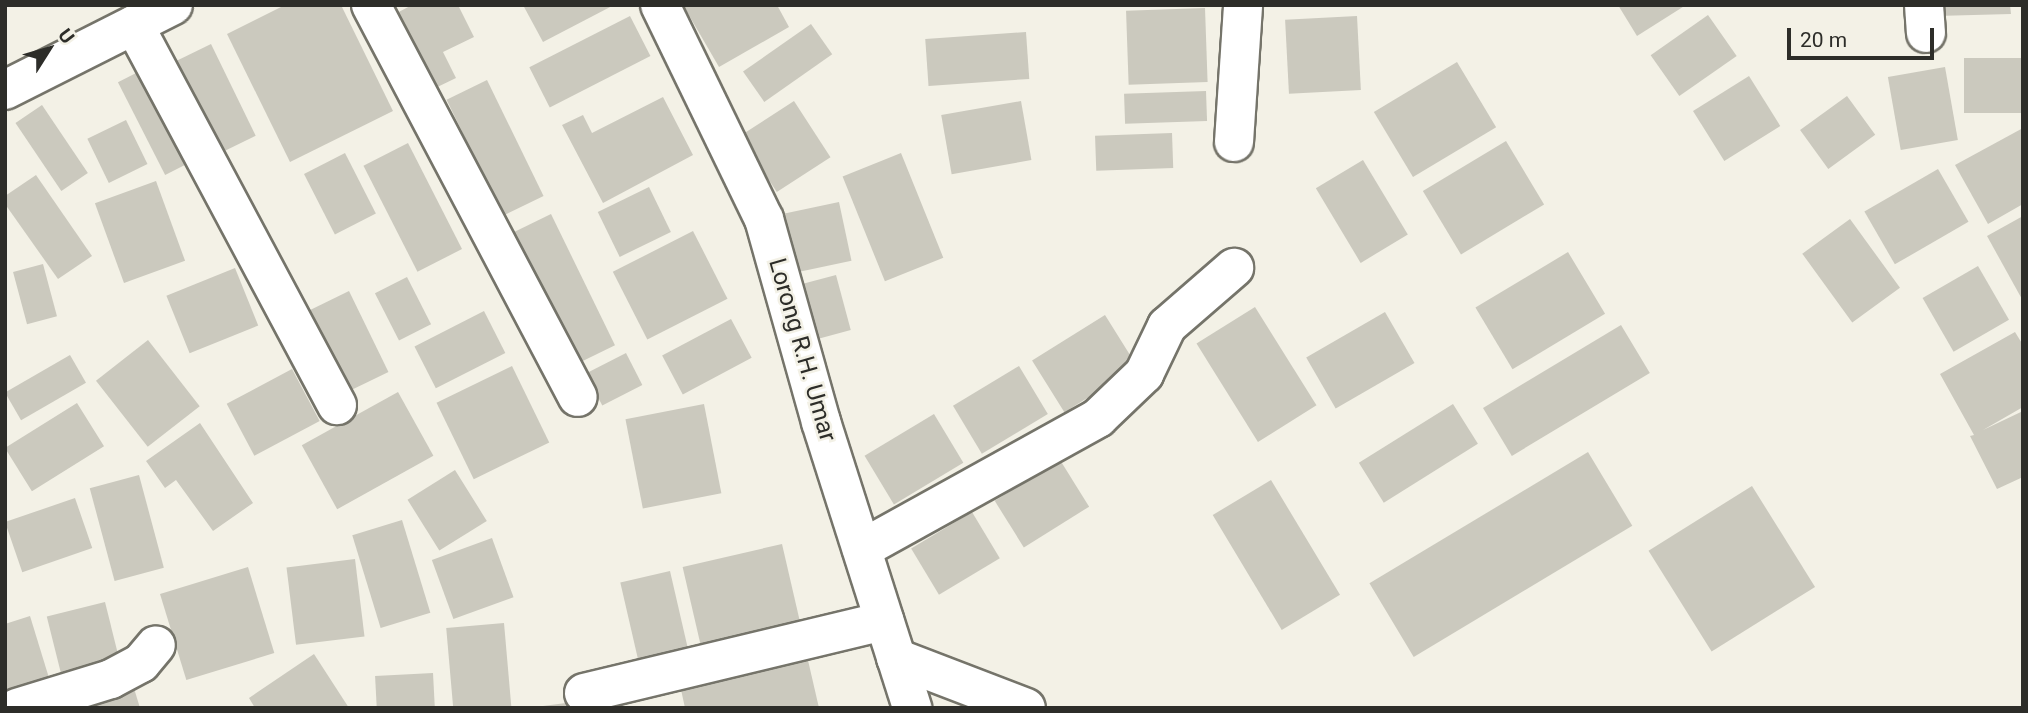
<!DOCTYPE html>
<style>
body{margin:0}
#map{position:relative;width:2028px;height:713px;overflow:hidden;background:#f3f1e6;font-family:Roboto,sans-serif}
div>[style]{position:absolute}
.building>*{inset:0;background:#cbc9be;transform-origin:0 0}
.roads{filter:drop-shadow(2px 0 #75746a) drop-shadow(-2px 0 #75746a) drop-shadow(0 2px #75746a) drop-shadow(0 -2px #75746a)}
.minor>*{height:38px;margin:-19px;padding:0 19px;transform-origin:19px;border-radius:19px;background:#fff}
span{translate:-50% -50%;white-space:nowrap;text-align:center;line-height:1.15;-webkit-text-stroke:5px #f3f1e6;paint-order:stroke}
.street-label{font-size:24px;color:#2d2d29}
.frame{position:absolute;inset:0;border:7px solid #2d2d29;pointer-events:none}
.north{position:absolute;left:14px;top:14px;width:70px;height:70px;-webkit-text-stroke:5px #f3f1e6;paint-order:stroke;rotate:53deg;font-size:19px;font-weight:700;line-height:28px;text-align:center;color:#2d2d29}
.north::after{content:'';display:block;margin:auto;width:24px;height:32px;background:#2d2d29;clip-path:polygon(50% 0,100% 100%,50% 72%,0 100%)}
.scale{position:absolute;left:1787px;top:28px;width:147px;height:32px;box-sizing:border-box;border:4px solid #2d2d29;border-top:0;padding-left:9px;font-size:21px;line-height:24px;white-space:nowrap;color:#2d2d29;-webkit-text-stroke:5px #f3f1e6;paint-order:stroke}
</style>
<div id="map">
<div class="building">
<div style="clip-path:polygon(285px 5px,341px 5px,393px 111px,290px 162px,227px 34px)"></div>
<div style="clip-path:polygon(412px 5px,458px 5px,474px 37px,443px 52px,456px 78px,427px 92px,393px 15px)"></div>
<div style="clip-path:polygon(523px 5px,614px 5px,543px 42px)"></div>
<div style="clip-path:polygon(683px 5px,777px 5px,789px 27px,719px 67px)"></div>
<div style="clip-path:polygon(1618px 5px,1686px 5px,1637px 36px)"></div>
<div style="clip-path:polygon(1935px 5px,2010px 5px,2011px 14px,1936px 16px)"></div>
<div style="left:1205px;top:8px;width:74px;height:79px;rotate:88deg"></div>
<div style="left:1708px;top:15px;width:50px;height:70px;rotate:55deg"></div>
<div style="left:630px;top:16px;width:45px;height:113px;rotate:63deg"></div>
<div style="left:1357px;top:16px;width:74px;height:72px;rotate:87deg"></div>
<div style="left:811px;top:24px;width:37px;height:83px;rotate:55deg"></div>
<div style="left:1026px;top:32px;width:47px;height:101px;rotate:86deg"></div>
<div style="left:211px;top:44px;width:102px;height:49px;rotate:64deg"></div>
<div style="left:2023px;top:58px;width:55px;height:59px;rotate:90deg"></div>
<div style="left:1457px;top:62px;width:76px;height:97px;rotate:59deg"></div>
<div style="left:1945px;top:67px;width:74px;height:58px;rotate:80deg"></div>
<div style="left:142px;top:70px;width:104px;height:27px;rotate:63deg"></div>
<div style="left:1749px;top:76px;width:59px;height:66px;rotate:58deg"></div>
<div style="left:487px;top:80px;width:129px;height:45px;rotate:64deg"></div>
<div style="left:1206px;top:91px;width:30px;height:82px;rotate:88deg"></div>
<div style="left:1847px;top:96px;width:48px;height:58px;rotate:54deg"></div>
<div style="clip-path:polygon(663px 97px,693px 155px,603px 203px,562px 125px,583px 115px,592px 133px)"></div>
<div style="left:794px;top:101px;width:67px;height:64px;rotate:57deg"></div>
<div style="left:1021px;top:101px;width:60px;height:81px;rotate:80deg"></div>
<div style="left:42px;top:105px;width:82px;height:32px;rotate:56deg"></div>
<div style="left:126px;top:120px;width:49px;height:43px;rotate:64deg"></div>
<div style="clip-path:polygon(2023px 128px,2023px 204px,1988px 224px,1955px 165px)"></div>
<div style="left:1172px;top:133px;width:35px;height:77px;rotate:88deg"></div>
<div style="left:1506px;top:141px;width:74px;height:97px;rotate:59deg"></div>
<div style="left:408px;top:143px;width:119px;height:50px;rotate:63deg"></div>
<div style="left:345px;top:153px;width:68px;height:46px;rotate:63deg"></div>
<div style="left:901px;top:153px;width:113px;height:63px;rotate:68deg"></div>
<div style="left:1363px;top:160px;width:87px;height:55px;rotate:59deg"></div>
<div style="left:1938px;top:169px;width:61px;height:85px;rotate:60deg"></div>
<div style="clip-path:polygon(36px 175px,92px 256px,58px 279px,5px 204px,5px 196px)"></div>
<div style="left:156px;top:181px;width:85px;height:65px;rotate:70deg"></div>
<div style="left:649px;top:187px;width:50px;height:57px;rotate:64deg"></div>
<div style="left:839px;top:202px;width:60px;height:58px;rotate:78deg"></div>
<div style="left:551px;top:214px;width:146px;height:41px;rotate:64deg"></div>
<div style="clip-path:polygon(2023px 216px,2023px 301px,1987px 236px)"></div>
<div style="left:1850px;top:219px;width:85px;height:59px;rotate:54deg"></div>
<div style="left:693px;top:231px;width:76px;height:90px;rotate:63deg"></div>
<div style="left:1568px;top:252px;width:72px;height:108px;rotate:59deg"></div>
<div style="left:43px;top:264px;width:54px;height:31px;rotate:75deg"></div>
<div style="left:1978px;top:266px;width:62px;height:64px;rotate:60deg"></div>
<div style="left:235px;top:268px;width:62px;height:74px;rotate:68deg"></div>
<div style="left:836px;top:275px;width:57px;height:41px;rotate:75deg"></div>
<div style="left:407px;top:277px;width:53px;height:36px;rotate:63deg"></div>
<div style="left:349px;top:291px;width:90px;height:54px;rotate:64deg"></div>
<div style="left:1255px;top:307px;width:116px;height:69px;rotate:58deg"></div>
<div style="left:484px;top:311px;width:47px;height:78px;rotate:63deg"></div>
<div style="left:1385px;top:312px;width:59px;height:91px;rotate:60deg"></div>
<div style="left:1105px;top:315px;width:61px;height:86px;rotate:58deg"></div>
<div style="left:731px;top:319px;width:44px;height:78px;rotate:62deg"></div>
<div style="left:1621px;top:325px;width:56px;height:161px;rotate:59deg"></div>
<div style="clip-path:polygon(2015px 332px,2023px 345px,2023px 407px,1983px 430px,2023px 411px,2023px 477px,1997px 489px,1970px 436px,1974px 435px,1940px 374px)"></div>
<div style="left:148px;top:340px;width:84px;height:66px;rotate:52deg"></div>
<div style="left:626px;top:353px;width:36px;height:45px;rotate:63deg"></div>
<div style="left:70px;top:355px;width:32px;height:75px;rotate:60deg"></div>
<div style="left:512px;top:366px;width:85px;height:84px;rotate:64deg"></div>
<div style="left:1019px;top:366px;width:56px;height:77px;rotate:59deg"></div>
<div style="left:292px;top:369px;width:59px;height:74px;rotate:62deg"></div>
<div style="left:398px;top:392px;width:73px;height:110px;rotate:61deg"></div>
<div style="left:77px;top:403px;width:51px;height:85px;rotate:58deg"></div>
<div style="left:704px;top:404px;width:91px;height:80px;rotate:79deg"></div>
<div style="left:1453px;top:404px;width:47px;height:111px;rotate:58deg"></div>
<div style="left:934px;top:414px;width:57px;height:81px;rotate:59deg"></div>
<div style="clip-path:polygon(200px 423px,253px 503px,213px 531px,176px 480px,165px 488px,146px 461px)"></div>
<div style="left:1588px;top:452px;width:86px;height:255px;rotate:59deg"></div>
<div style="left:1060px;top:460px;width:55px;height:77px;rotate:58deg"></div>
<div style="left:455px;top:470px;width:60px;height:56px;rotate:58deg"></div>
<div style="left:139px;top:475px;width:96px;height:51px;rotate:75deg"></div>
<div style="left:1271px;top:480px;width:134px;height:68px;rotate:59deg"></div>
<div style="left:1752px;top:486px;width:119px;height:122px;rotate:58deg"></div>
<div style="left:75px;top:498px;width:53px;height:74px;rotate:71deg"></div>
<div style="left:972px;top:512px;width:54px;height:71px;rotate:59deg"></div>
<div style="left:402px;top:520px;width:97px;height:52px;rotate:73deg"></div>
<div style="left:492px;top:538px;width:63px;height:64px;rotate:70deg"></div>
<div style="left:782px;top:544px;width:86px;height:102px;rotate:77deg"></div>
<div style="left:355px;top:559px;width:78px;height:69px;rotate:83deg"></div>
<div style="left:248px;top:567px;width:90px;height:92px;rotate:73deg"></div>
<div style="left:670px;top:571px;width:90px;height:51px;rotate:77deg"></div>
<div style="left:105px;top:602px;width:62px;height:60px;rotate:76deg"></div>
<div style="clip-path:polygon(30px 616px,53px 691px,5px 704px,5px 624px)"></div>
<div style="left:504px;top:623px;width:85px;height:58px;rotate:85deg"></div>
<div style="clip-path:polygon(314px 654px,349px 708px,255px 708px,249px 698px)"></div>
<div style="clip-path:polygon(807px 656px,819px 708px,685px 708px,680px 685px)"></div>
<div style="left:433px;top:673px;width:35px;height:58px;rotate:87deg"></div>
<div style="clip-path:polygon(133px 685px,140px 708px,84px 708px,82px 699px)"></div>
<div style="clip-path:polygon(589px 700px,590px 708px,543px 708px,543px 706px)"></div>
</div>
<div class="roads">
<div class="minor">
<div style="left:371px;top:5px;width:443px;rotate:62.2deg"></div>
<div style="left:660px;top:5px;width:238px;rotate:64.1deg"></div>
<div style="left:764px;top:219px;width:211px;rotate:74.3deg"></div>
<div style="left:821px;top:422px;width:300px;rotate:72.3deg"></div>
<div style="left:1924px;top:5px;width:28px;rotate:86deg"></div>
<div style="left:134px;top:25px;width:431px;rotate:61.9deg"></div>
<div style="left:5px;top:90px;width:188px;rotate:-26.8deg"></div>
<div style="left:1234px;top:142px;width:137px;rotate:-86.2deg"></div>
<div style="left:862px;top:549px;width:270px;rotate:-29deg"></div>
<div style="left:1098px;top:418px;width:64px;rotate:-43.7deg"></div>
<div style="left:1144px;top:374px;width:53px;rotate:-64.4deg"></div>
<div style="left:1167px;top:326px;width:89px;rotate:-40.9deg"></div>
<div style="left:896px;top:658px;width:139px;rotate:21deg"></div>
<div style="left:584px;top:693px;width:309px;rotate:-13.5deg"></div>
<div style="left:17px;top:708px;width:98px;rotate:-17.1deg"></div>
<div style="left:111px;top:679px;width:34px;rotate:-28deg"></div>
<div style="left:141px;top:663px;width:23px;rotate:-50deg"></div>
</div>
</div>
<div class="street-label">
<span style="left:802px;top:350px;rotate:74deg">Lorong R.H. Umar</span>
</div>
<div class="frame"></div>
<div class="north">U</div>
<div class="scale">20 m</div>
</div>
